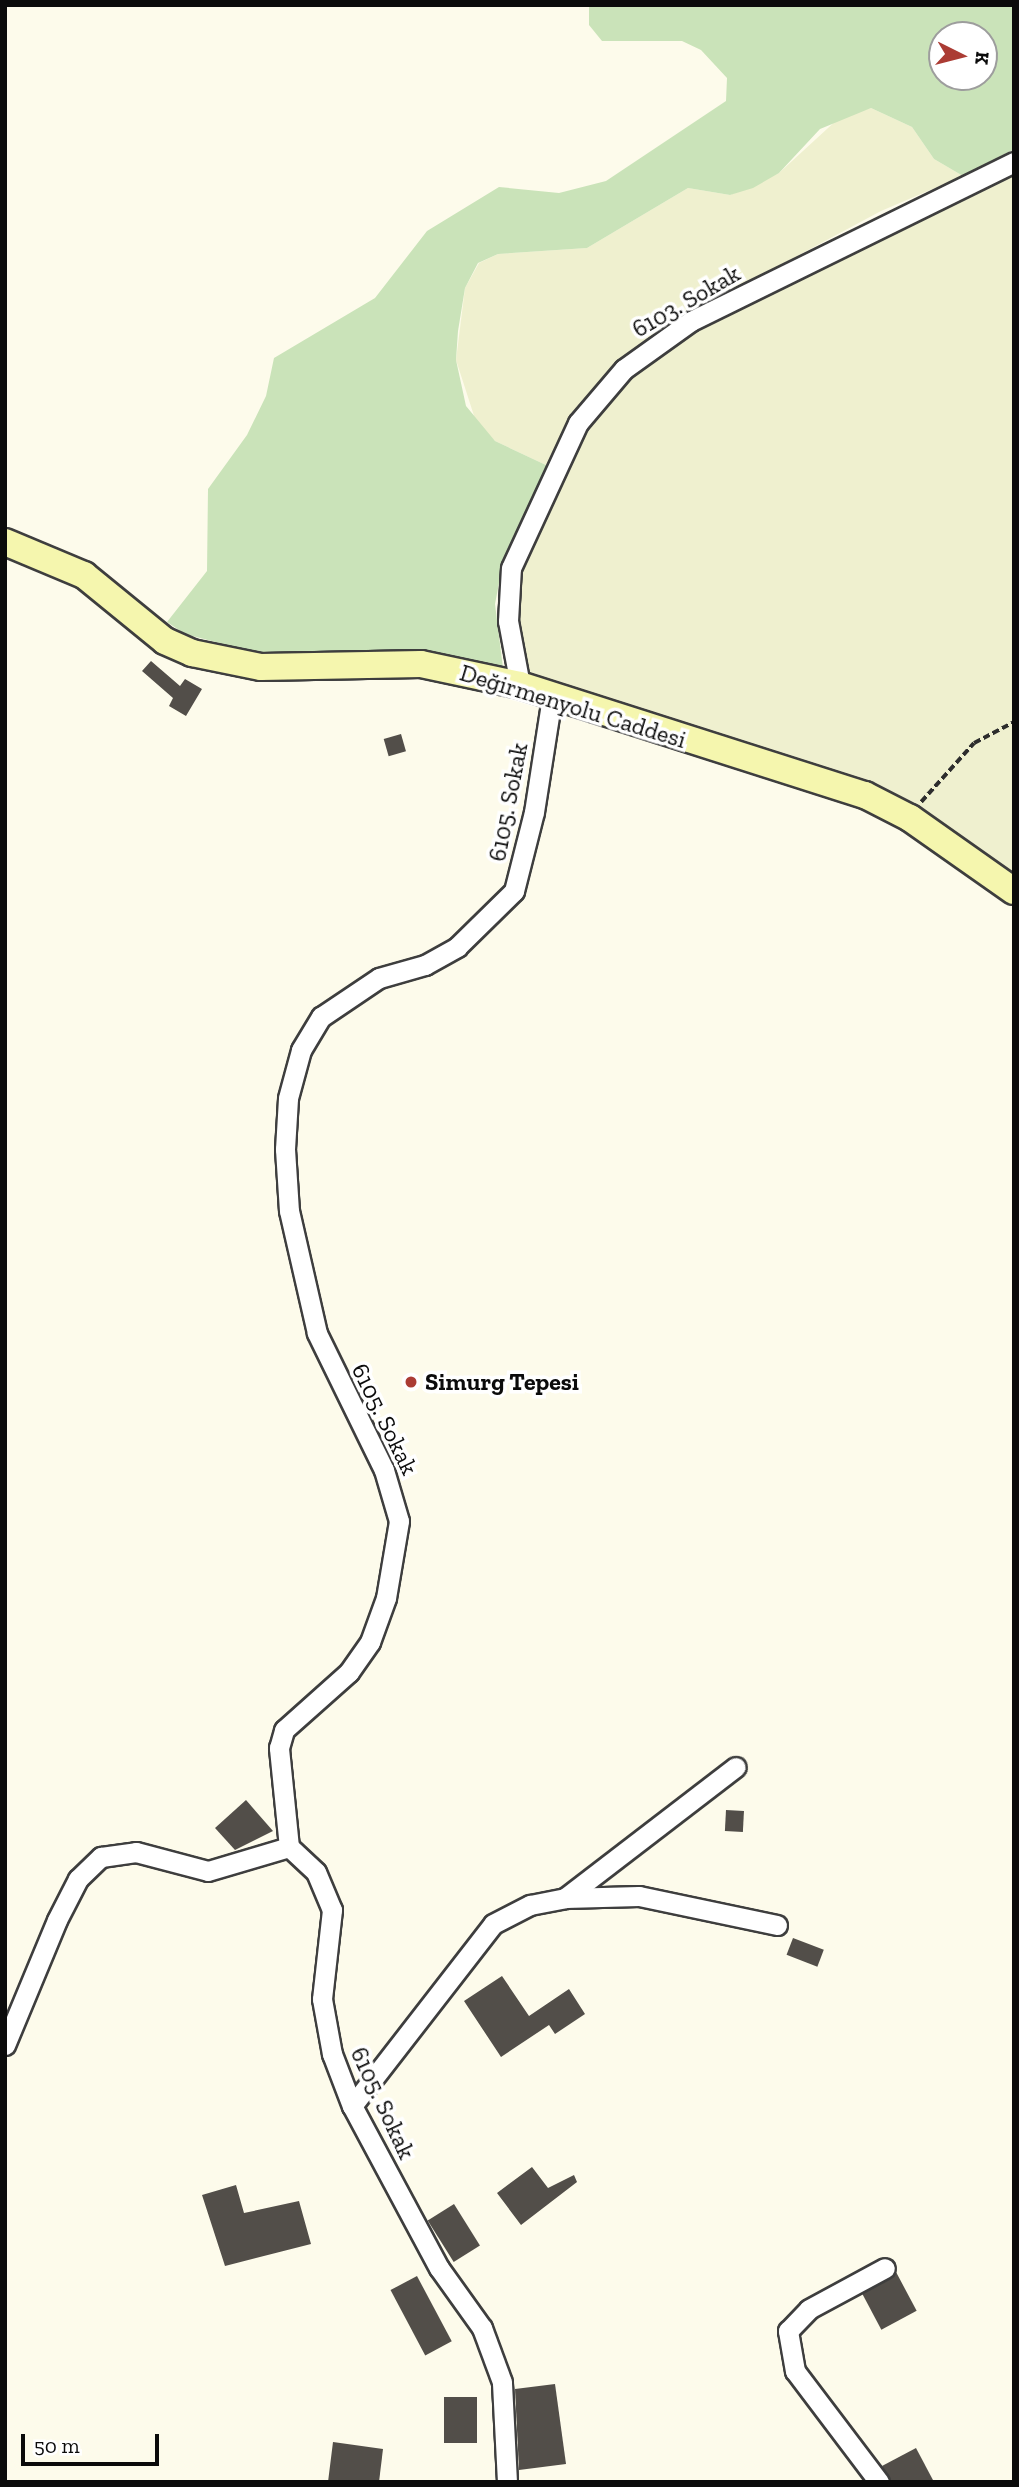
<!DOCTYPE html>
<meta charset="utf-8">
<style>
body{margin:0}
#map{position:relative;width:1019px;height:2487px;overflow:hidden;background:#fdfbeb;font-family:"Zilla Slab",serif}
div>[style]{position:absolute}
.farmland>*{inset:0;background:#eff0cf}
.green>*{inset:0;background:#cae3b9}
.building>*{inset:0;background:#524e49;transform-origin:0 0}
.path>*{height:3.5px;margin-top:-1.75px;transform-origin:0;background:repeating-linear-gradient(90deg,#2d2d2d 0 7px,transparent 0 10.5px)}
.roads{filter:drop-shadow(2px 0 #3e3e3e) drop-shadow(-2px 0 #3e3e3e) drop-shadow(0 2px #3e3e3e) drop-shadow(0 -2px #3e3e3e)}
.street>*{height:19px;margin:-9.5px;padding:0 9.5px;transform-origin:9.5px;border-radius:9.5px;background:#fff}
.secondary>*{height:26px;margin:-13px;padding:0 13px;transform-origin:13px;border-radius:13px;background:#f5f6ae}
.dots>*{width:19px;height:19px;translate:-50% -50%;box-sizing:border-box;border:4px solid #fff;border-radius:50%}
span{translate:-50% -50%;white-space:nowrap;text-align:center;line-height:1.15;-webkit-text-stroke:7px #fff;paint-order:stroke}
.street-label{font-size:24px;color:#0b0b0b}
.poi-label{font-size:24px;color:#0b0b0b;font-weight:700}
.left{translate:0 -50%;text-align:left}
.frame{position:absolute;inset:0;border:7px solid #0b0b0b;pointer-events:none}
.north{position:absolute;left:928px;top:21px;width:70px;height:70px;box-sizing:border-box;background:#fff;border:2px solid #9d9d9d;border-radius:50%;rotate:96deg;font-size:19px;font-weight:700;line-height:28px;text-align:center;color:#0b0b0b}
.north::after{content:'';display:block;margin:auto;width:24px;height:32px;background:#ab3c34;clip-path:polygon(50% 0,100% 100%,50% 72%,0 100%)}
.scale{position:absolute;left:21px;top:2434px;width:138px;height:32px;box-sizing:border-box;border:4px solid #0b0b0b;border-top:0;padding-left:9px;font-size:21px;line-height:24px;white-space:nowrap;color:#0b0b0b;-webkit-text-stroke:5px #fff;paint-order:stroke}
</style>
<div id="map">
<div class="farmland">
<div style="clip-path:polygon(871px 108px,912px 127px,934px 159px,963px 176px,881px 211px,655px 332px,583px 401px,548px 466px,495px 441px,477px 425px,456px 360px,465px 288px,479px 263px,498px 254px,587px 248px,688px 188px,730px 195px,779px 173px,840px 117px)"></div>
<div style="clip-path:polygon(1014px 176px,1014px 874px,900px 797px,529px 675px,516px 620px,519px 572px,581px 435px,632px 370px,693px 326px)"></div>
</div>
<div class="green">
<div style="clip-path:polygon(evenodd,589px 5px,1014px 5px,1014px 149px,963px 176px,934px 159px,912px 127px,871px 108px,820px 129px,779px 173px,753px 188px,730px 195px,688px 188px,587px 248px,498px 254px,478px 263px,465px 288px,458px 331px,456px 360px,466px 406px,495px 441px,548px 466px,500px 578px,495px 604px,503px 668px,400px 651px,257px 653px,185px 634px,167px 622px,207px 571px,208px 489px,247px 435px,266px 396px,274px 358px,375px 298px,427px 231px,499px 187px,559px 193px,606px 181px,726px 101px,727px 78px,701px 50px,682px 41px,602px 41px,589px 25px,589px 5px,942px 35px,984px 35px,984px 77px,942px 77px,942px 35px)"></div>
</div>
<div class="building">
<div style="clip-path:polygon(151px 661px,180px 686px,185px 679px,202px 689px,186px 716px,169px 706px,173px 698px,142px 671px)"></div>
<div style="left:401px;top:734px;width:18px;height:18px;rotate:74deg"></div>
<div style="clip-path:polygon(246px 1800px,273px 1831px,235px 1850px,215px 1828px)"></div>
<div style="left:726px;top:1810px;width:18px;height:21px;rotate:3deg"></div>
<div style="left:793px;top:1938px;width:33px;height:18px;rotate:21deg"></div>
<div style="clip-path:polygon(502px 1976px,529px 2016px,569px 1989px,585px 2014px,555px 2034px,549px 2025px,501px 2057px,464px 2001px)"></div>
<div style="clip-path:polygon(532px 2167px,548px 2188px,574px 2175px,577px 2182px,521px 2225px,497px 2193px)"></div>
<div style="clip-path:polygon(236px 2185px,244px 2213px,299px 2201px,311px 2244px,225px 2266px,202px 2195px)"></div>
<div style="left:454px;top:2204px;width:49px;height:31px;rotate:58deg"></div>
<div style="left:896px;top:2272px;width:44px;height:40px;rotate:62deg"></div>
<div style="left:417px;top:2276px;width:74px;height:30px;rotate:62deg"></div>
<div style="clip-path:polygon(555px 2384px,566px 2464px,519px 2470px,515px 2389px)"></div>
<div style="left:444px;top:2397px;width:33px;height:46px"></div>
<div style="clip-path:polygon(333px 2442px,383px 2449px,379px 2482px,328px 2482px)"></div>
<div style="clip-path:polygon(916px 2448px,934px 2482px,891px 2482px,882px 2466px)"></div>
</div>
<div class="path">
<div style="left:921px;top:802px;width:79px;rotate:-48.1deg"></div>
<div style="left:974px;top:743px;width:45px;rotate:-27.7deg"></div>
</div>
<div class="roads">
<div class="street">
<div style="left:520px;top:685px;width:65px;rotate:-100.6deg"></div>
<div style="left:508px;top:621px;width:53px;rotate:-86.8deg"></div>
<div style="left:511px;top:568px;width:160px;rotate:-65.2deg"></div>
<div style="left:578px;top:423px;width:71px;rotate:-49.6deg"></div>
<div style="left:624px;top:369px;width:82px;rotate:-35.6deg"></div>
<div style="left:691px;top:321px;width:360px;rotate:-26.2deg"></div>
<div style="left:565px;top:1898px;width:74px;rotate:-1.5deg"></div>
<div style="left:639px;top:1896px;width:141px;rotate:11.9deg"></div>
<div style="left:5px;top:2045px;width:135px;rotate:-67.4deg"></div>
<div style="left:57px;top:1920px;width:46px;rotate:-62.9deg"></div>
<div style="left:78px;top:1879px;width:32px;rotate:-44deg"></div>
<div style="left:101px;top:1857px;width:35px;rotate:-8deg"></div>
<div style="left:136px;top:1852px;width:74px;rotate:14.8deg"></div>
<div style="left:208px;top:1871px;width:84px;rotate:-16.5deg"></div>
<div style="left:352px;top:2106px;width:230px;rotate:-52.2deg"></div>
<div style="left:493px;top:1924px;width:42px;rotate:-27.2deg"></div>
<div style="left:530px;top:1905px;width:36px;rotate:-11deg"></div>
<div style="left:565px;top:1898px;width:215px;rotate:-37.5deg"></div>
<div style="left:507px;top:2482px;width:100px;rotate:-92.9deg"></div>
<div style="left:502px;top:2382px;width:58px;rotate:-110.3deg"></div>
<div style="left:482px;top:2328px;width:74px;rotate:-125.6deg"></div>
<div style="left:439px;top:2268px;width:184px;rotate:-118.2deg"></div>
<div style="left:352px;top:2106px;width:56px;rotate:-111deg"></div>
<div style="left:332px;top:2054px;width:56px;rotate:-100.3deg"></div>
<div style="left:322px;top:1999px;width:90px;rotate:-83.6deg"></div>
<div style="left:332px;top:1910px;width:41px;rotate:-112.8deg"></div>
<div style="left:316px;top:1872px;width:37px;rotate:-137deg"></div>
<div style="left:289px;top:1847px;width:100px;rotate:-95.8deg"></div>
<div style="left:279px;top:1748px;width:19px;rotate:-74deg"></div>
<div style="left:284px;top:1730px;width:87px;rotate:-41.7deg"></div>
<div style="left:349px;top:1672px;width:37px;rotate:-55deg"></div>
<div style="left:370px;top:1642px;width:47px;rotate:-70deg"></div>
<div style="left:386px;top:1598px;width:78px;rotate:-80.4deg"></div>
<div style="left:399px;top:1521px;width:53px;rotate:-106.4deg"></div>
<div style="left:384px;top:1470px;width:153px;rotate:-116.1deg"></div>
<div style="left:317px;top:1333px;width:125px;rotate:-102.9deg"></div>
<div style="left:289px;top:1211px;width:62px;rotate:-93.7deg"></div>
<div style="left:285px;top:1149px;width:51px;rotate:-86.6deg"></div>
<div style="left:288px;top:1098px;width:50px;rotate:-74.8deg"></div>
<div style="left:301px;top:1050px;width:39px;rotate:-59deg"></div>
<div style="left:321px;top:1017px;width:70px;rotate:-33.9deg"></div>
<div style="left:379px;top:978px;width:48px;rotate:-15.8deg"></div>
<div style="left:425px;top:965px;width:37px;rotate:-29deg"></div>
<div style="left:457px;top:947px;width:80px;rotate:-44.5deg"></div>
<div style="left:514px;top:891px;width:81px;rotate:-75.8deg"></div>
<div style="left:534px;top:812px;width:116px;rotate:-81.1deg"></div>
<div style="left:879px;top:2482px;width:139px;rotate:-127.1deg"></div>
<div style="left:795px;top:2371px;width:41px;rotate:-99.9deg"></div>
<div style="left:788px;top:2331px;width:30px;rotate:-46deg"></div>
<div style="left:809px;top:2309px;width:86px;rotate:-28.3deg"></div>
</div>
<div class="secondary">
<div style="left:5px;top:542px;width:86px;rotate:22.7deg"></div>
<div style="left:84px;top:575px;width:104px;rotate:39.2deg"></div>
<div style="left:165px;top:641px;width:30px;rotate:24deg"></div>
<div style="left:192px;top:653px;width:70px;rotate:11.5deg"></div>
<div style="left:261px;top:667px;width:160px;rotate:-1.1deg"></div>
<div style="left:421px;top:664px;width:101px;rotate:12deg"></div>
<div style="left:520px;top:685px;width:362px;rotate:17.7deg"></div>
<div style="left:865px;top:795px;width:51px;rotate:27.1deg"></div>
<div style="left:910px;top:818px;width:127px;rotate:35.1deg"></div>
</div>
</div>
<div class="dots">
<div style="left:411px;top:1382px;background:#ab3c34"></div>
</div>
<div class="street-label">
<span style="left:686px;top:301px;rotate:-30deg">6103. Sokak</span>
<span style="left:573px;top:706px;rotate:17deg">Değirmenyolu Caddesi</span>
<span style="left:508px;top:802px;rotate:-79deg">6105. Sokak</span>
<span style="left:385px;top:1419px;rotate:64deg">6105. Sokak</span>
<span style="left:383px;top:2103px;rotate:65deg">6105. Sokak</span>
</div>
<div class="poi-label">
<span class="left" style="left:425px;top:1382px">Simurg Tepesi</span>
</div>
<div class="frame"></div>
<div class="north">K</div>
<div class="scale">50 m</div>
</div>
